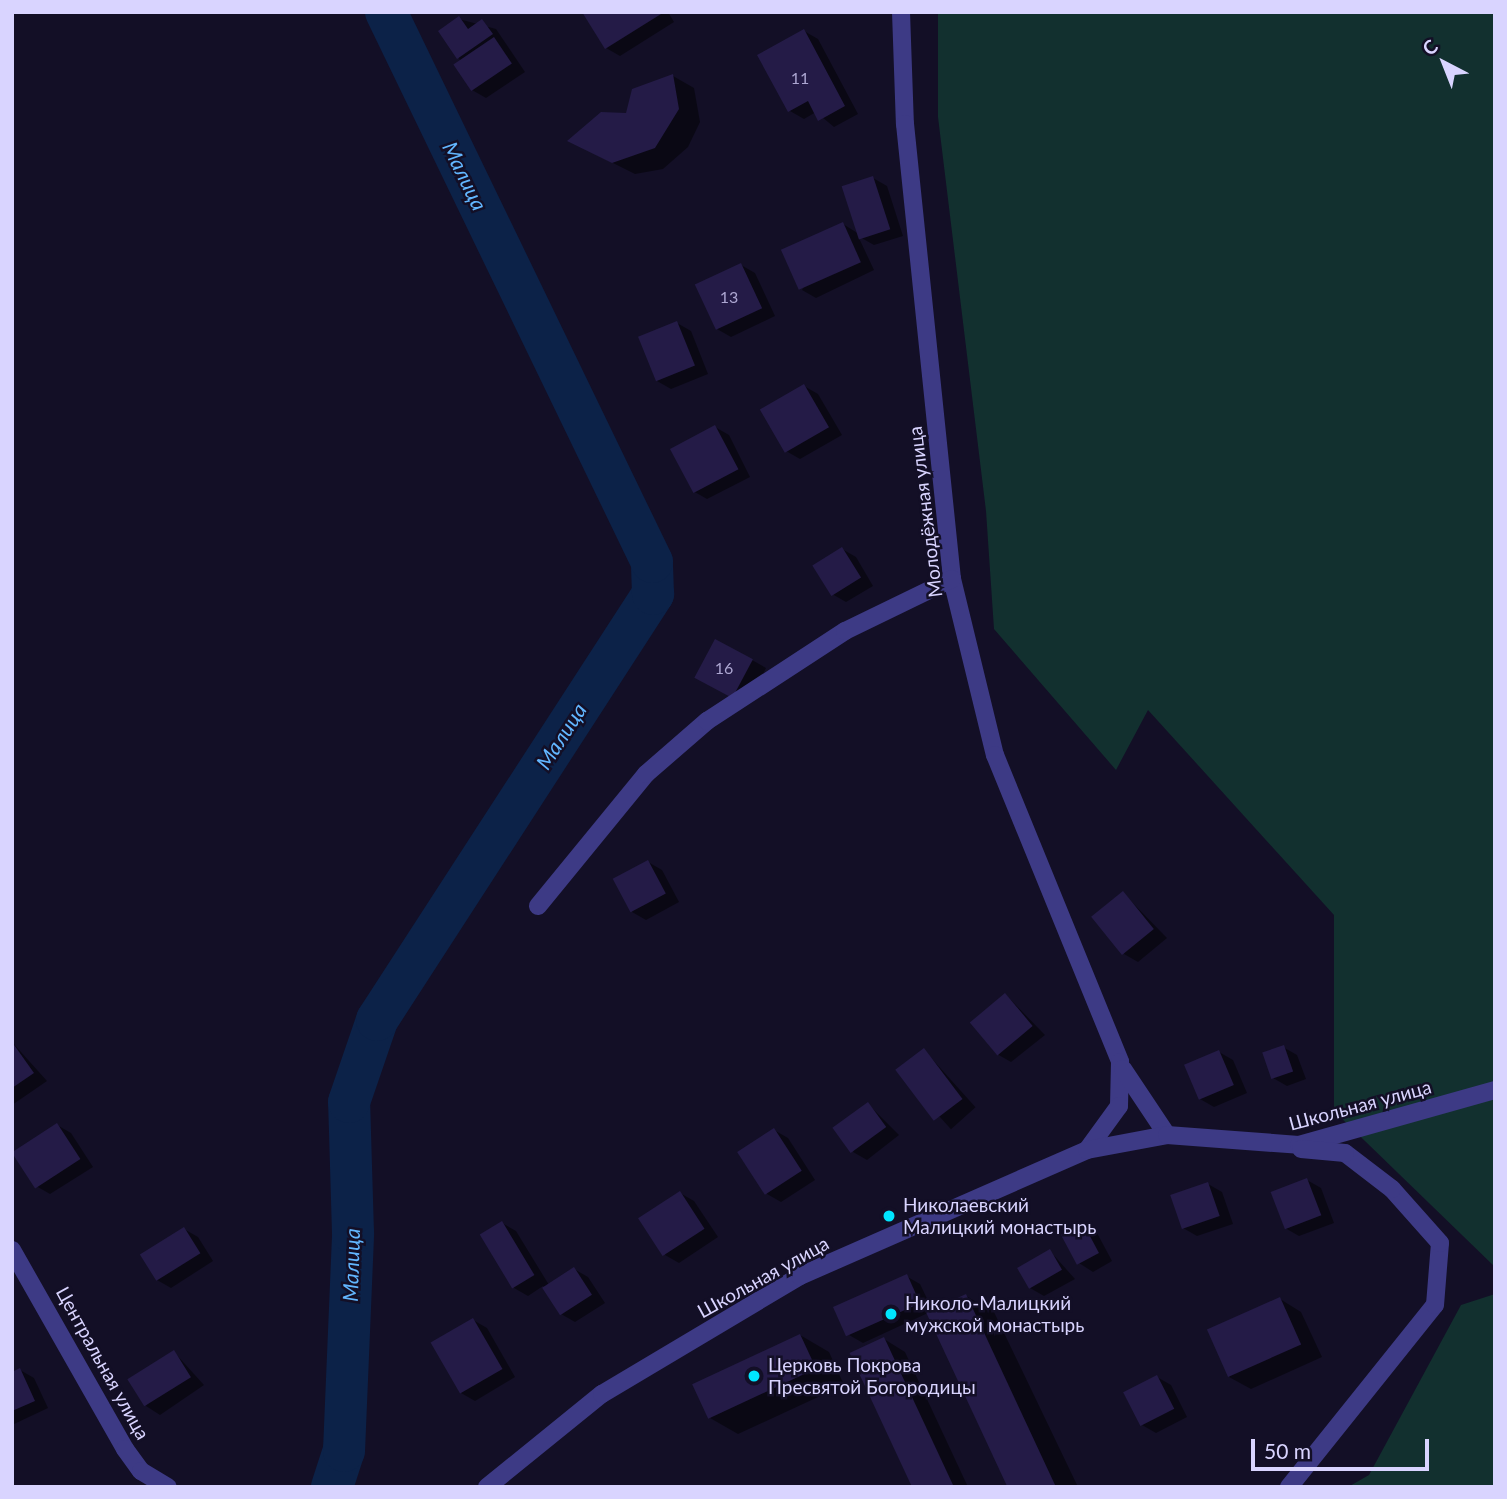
<!DOCTYPE html>
<meta charset="utf-8">
<style>
body{margin:0}
#map{position:relative;width:1507px;height:1499px;overflow:hidden;background:#130f26;font-family:Lato,sans-serif}
div>[style]{position:absolute}
.green>*{inset:0;background:#12302f}
.shadow>*{inset:0;background:#0007;transform-origin:0 0}
.river>*{height:42px;margin:-21px;padding:0 21px;transform-origin:21px;border-radius:21px;background:#0c2248}
.building>*{inset:0;background:#241b47;transform-origin:0 0}
.minor>*{height:18px;margin:-9px;padding:0 9px;transform-origin:9px;border-radius:9px;background:#3d3a85}
.dots>*{width:19px;height:19px;translate:-50% -50%;box-sizing:border-box;border:4px solid #130f26;border-radius:50%}
span{translate:-50% -50%;white-space:nowrap;text-align:center;line-height:1.15;-webkit-text-stroke:5px #130f26;paint-order:stroke}
.number-label{font-size:16px;color:#aca6d1}
.number-label span{-webkit-text-stroke-width:0}
.street-label{font-size:19px;color:#d9d4ff}
.poi-label{font-size:19px;color:#d9d4ff}
.left{translate:0 -50%;text-align:left}
.water-label{font-size:21px;color:#62b6ff;font-style:italic}
.frame{position:absolute;inset:0;border:14px solid #d9d4ff;pointer-events:none}
.north{position:absolute;left:1409px;top:28px;width:70px;height:70px;-webkit-text-stroke:5px #130f26;paint-order:stroke;rotate:318deg;font-size:19px;font-weight:700;line-height:28px;text-align:center;color:#d9d4ff}
.north::after{content:'';display:block;margin:auto;width:24px;height:32px;background:#d9d4ff;clip-path:polygon(50% 0,100% 100%,50% 72%,0 100%)}
.scale{position:absolute;left:1251px;top:1439px;width:178px;height:32px;box-sizing:border-box;border:4px solid #d9d4ff;border-top:0;padding-left:9px;font-size:21px;line-height:24px;white-space:nowrap;color:#d9d4ff;-webkit-text-stroke:5px #130f26;paint-order:stroke}
</style>
<div id="map">
<div class="green">
<div style="clip-path:polygon(938px 12px,1495px 12px,1495px 1267px,1334px 1111px,1334px 915px,1148px 710px,1116px 770px,994px 629px,986px 511px,938px 117px)"></div>
<div style="clip-path:polygon(1495px 1294px,1495px 1487px,1348px 1487px,1369px 1475px,1461px 1305px)"></div>
</div>
<div class="shadow">
<div style="clip-path:polygon(584px 12px,668px 12px,674px 22px,620px 56px,606px 48px)"></div>
<div style="clip-path:polygon(459px 19px,496px 29px,525px 72px,486px 98px,472px 90px,459px 58px)"></div>
<div style="clip-path:polygon(804px 31px,818px 39px,858px 114px,834px 127px,816px 112px,804px 119px,790px 111px)"></div>
<div style="clip-path:polygon(673px 76px,694px 88px,700px 122px,688px 147px,663px 169px,635px 174px,591px 152px)"></div>
<div style="clip-path:polygon(873px 178px,887px 186px,903px 236px,874px 245px,858px 236px,874px 270px,816px 298px,802px 290px,843px 224px,859px 234px)"></div>
<div style="clip-path:polygon(741px 265px,755px 273px,775px 316px,731px 337px,717px 329px)"></div>
<div style="clip-path:polygon(677px 323px,691px 331px,708px 374px,671px 389px,657px 381px)"></div>
<div style="clip-path:polygon(804px 386px,818px 394px,842px 435px,800px 459px,786px 451px)"></div>
<div style="clip-path:polygon(715px 427px,729px 435px,750px 477px,707px 499px,693px 491px)"></div>
<div style="clip-path:polygon(842px 549px,856px 557px,873px 586px,846px 602px,832px 594px)"></div>
<div style="clip-path:polygon(752px 660px,766px 668px,748px 704px,711px 685px)"></div>
<div style="clip-path:polygon(648px 862px,662px 870px,679px 902px,646px 920px,632px 912px)"></div>
<div style="clip-path:polygon(1123px 893px,1167px 938px,1138px 962px,1124px 954px)"></div>
<div style="clip-path:polygon(1006px 995px,1045px 1035px,1011px 1062px,997px 1054px)"></div>
<div style="clip-path:polygon(12px 1042px,47px 1081px,12px 1105px)"></div>
<div style="clip-path:polygon(1283px 1047px,1297px 1055px,1306px 1079px,1287px 1086px,1273px 1078px)"></div>
<div style="left:924px;top:1050px;width:77px;height:33px;rotate:48deg"></div>
<div style="clip-path:polygon(1219px 1052px,1233px 1060px,1247px 1093px,1214px 1107px,1200px 1099px)"></div>
<div style="clip-path:polygon(868px 1104px,899px 1135px,867px 1160px,853px 1152px)"></div>
<div style="clip-path:polygon(57px 1125px,71px 1133px,93px 1167px,50px 1194px,36px 1186px)"></div>
<div style="clip-path:polygon(774px 1130px,788px 1138px,815px 1180px,781px 1202px,767px 1194px)"></div>
<div style="clip-path:polygon(1307px 1180px,1321px 1188px,1334px 1223px,1299px 1236px,1285px 1228px)"></div>
<div style="clip-path:polygon(1208px 1184px,1222px 1192px,1233px 1224px,1197px 1236px,1183px 1228px)"></div>
<div style="clip-path:polygon(680px 1193px,694px 1201px,718px 1237px,679px 1263px,665px 1255px)"></div>
<div style="clip-path:polygon(502px 1223px,516px 1231px,549px 1285px,574px 1269px,588px 1277px,605px 1303px,575px 1322px,561px 1314px,543px 1286px,528px 1296px,514px 1288px)"></div>
<div style="clip-path:polygon(1083px 1225px,1097px 1233px,1112px 1261px,1093px 1272px,1079px 1263px)"></div>
<div style="clip-path:polygon(184px 1229px,198px 1237px,213px 1261px,171px 1288px,157px 1280px)"></div>
<div style="clip-path:polygon(1050px 1251px,1075px 1279px,1044px 1296px,1030px 1288px)"></div>
<div style="clip-path:polygon(906px 1276px,920px 1284px,933px 1311px,966px 1296px,994px 1312px,1078px 1487px,1010px 1487px,928px 1313px,863px 1343px,849px 1335px)"></div>
<div style="clip-path:polygon(1280px 1299px,1301px 1312px,1322px 1357px,1251px 1389px,1229px 1377px)"></div>
<div style="clip-path:polygon(473px 1320px,487px 1328px,515px 1377px,475px 1401px,461px 1393px)"></div>
<div style="clip-path:polygon(800px 1335px,829px 1352px,844px 1385px,738px 1434px,710px 1418px)"></div>
<div style="clip-path:polygon(884px 1339px,905px 1352px,968px 1487px,914px 1487px)"></div>
<div style="clip-path:polygon(174px 1352px,204px 1385px,160px 1415px,146px 1406px)"></div>
<div style="clip-path:polygon(20px 1370px,34px 1378px,48px 1408px,12px 1425px,12px 1374px)"></div>
<div style="clip-path:polygon(1157px 1377px,1171px 1385px,1187px 1417px,1156px 1433px,1142px 1425px)"></div>
</div>
<div class="river">
<div style="left:332px;top:1487px;width:38px;rotate:-72deg"></div>
<div style="left:344px;top:1451px;width:218px;rotate:-87.6deg"></div>
<div style="left:353px;top:1233px;width:131px;rotate:-91.7deg"></div>
<div style="left:349px;top:1102px;width:87px;rotate:-71.1deg"></div>
<div style="left:377px;top:1020px;width:508px;rotate:-57.06deg"></div>
<div style="left:653px;top:594px;width:32px;rotate:-92deg"></div>
<div style="left:652px;top:562px;width:611px;rotate:-115.81deg"></div>
</div>
<div class="building">
<div style="clip-path:polygon(582px 12px,660px 12px,661px 14px,605px 49px)"></div>
<div style="clip-path:polygon(459px 16px,468px 29px,482px 19px,493px 34px,457px 59px,438px 31px)"></div>
<div style="clip-path:polygon(804px 29px,845px 106px,818px 121px,808px 101px,788px 112px,757px 55px)"></div>
<div style="left:494px;top:37px;width:32px;height:49px;rotate:56deg"></div>
<div style="clip-path:polygon(673px 74px,679px 109px,655px 148px,612px 163px,567px 141px,601px 112px,626px 113px,632px 89px)"></div>
<div style="left:873px;top:176px;width:56px;height:33px;rotate:72deg"></div>
<div style="left:843px;top:222px;width:44px;height:68px;rotate:66deg"></div>
<div style="left:741px;top:263px;width:50px;height:51px;rotate:65deg"></div>
<div style="left:677px;top:321px;width:48px;height:42px;rotate:68deg"></div>
<div style="left:804px;top:384px;width:50px;height:51px;rotate:60deg"></div>
<div style="left:715px;top:425px;width:50px;height:51px;rotate:62deg"></div>
<div style="left:842px;top:547px;width:36px;height:35px;rotate:58deg"></div>
<div style="left:715px;top:639px;width:43px;height:44px;rotate:28deg"></div>
<div style="left:648px;top:860px;width:38px;height:40px;rotate:62deg"></div>
<div style="left:1123px;top:891px;width:49px;height:41px;rotate:51deg"></div>
<div style="left:1005px;top:993px;width:43px;height:46px;rotate:50deg"></div>
<div style="clip-path:polygon(12px 1042px,34px 1073px,12px 1088px)"></div>
<div style="left:1284px;top:1045px;width:28px;height:23px;rotate:71deg"></div>
<div style="left:924px;top:1048px;width:64px;height:36px;rotate:53deg"></div>
<div style="left:1219px;top:1050px;width:38px;height:38px;rotate:67deg"></div>
<div style="left:868px;top:1102px;width:31px;height:44px;rotate:54deg"></div>
<div style="left:57px;top:1123px;width:43px;height:54px;rotate:57deg"></div>
<div style="left:774px;top:1128px;width:51px;height:44px;rotate:57deg"></div>
<div style="left:1307px;top:1178px;width:40px;height:39px;rotate:69deg"></div>
<div style="left:1208px;top:1182px;width:36px;height:40px;rotate:71deg"></div>
<div style="left:680px;top:1191px;width:45px;height:50px;rotate:57deg"></div>
<div style="left:502px;top:1221px;width:63px;height:26px;rotate:59deg"></div>
<div style="left:1083px;top:1223px;width:34px;height:25px;rotate:62deg"></div>
<div style="left:184px;top:1227px;width:31px;height:52px;rotate:58deg"></div>
<div style="left:1050px;top:1249px;width:24px;height:38px;rotate:60deg"></div>
<div style="left:574px;top:1267px;width:33px;height:38px;rotate:57deg"></div>
<div style="left:907px;top:1274px;width:32px;height:81px;rotate:66deg"></div>
<div style="left:966px;top:1294px;width:214px;height:44px;rotate:65deg"></div>
<div style="left:1280px;top:1297px;width:52px;height:80px;rotate:66deg"></div>
<div style="left:473px;top:1318px;width:59px;height:49px;rotate:60deg"></div>
<div style="left:800px;top:1334px;width:38px;height:119px;rotate:65deg"></div>
<div style="left:884px;top:1337px;width:165px;height:38px;rotate:65deg"></div>
<div style="left:174px;top:1350px;width:32px;height:55px;rotate:58deg"></div>
<div style="clip-path:polygon(20px 1368px,35px 1401px,12px 1411px,12px 1372px)"></div>
<div style="left:1157px;top:1375px;width:38px;height:38px;rotate:63deg"></div>
</div>
<div class="minor">
<div style="left:901px;top:12px;width:112px;rotate:88deg"></div>
<div style="left:905px;top:124px;width:457px;rotate:84.1deg"></div>
<div style="left:952px;top:579px;width:181px;rotate:76.3deg"></div>
<div style="left:995px;top:755px;width:331px;rotate:67.8deg"></div>
<div style="left:1120px;top:1062px;width:44px;rotate:91.3deg"></div>
<div style="left:1119px;top:1106px;width:54px;rotate:126deg"></div>
<div style="left:538px;top:906px;width:171px;rotate:-50.7deg"></div>
<div style="left:646px;top:774px;width:81px;rotate:-41deg"></div>
<div style="left:707px;top:721px;width:165px;rotate:-33.1deg"></div>
<div style="left:845px;top:631px;width:119px;rotate:-25.9deg"></div>
<div style="left:1123px;top:1069px;width:79px;rotate:56.3deg"></div>
<div style="left:12px;top:1250px;width:229px;rotate:60.4deg"></div>
<div style="left:125px;top:1449px;width:27px;rotate:54deg"></div>
<div style="left:141px;top:1471px;width:31px;rotate:31deg"></div>
<div style="left:487px;top:1487px;width:148px;rotate:-39deg"></div>
<div style="left:602px;top:1394px;width:230px;rotate:-30.8deg"></div>
<div style="left:800px;top:1276px;width:313px;rotate:-23.7deg"></div>
<div style="left:1087px;top:1150px;width:81px;rotate:-10.6deg"></div>
<div style="left:1167px;top:1135px;width:132px;rotate:4.3deg"></div>
<div style="left:1299px;top:1145px;width:204px;rotate:-15.7deg"></div>
<div style="left:1289px;top:1487px;width:233px;rotate:-51.3deg"></div>
<div style="left:1435px;top:1305px;width:62px;rotate:-85.4deg"></div>
<div style="left:1440px;top:1243px;width:72px;rotate:-131.6deg"></div>
<div style="left:1392px;top:1189px;width:59px;rotate:-142.5deg"></div>
<div style="left:1345px;top:1153px;width:44px;rotate:-174.8deg"></div>
</div>
<div class="dots">
<div style="left:889px;top:1216px;background:#00e5ff"></div>
<div style="left:891px;top:1314px;background:#00e5ff"></div>
<div style="left:754px;top:1376px;background:#00e5ff"></div>
</div>
<div class="number-label">
<span style="left:800px;top:78px">11</span>
<span style="left:729px;top:297px">13</span>
<span style="left:724px;top:668px">16</span>
</div>
<div class="street-label">
<span style="left:925px;top:512px;rotate:-97deg">Молодёжная улица</span>
<span style="left:1360px;top:1105px;rotate:-15deg">Школьная улица</span>
<span style="left:763px;top:1277px;rotate:-29deg">Школьная улица</span>
<span style="left:103px;top:1363px;rotate:61deg">Центральная улица</span>
</div>
<div class="poi-label">
<span class="left" style="left:903px;top:1216px">Николаевский<br>Малицкий монастырь</span>
<span class="left" style="left:905px;top:1314px">Николо-Малицкий<br>мужской монастырь</span>
<span class="left" style="left:768px;top:1376px">Церковь Покрова<br>Пресвятой Богородицы</span>
</div>
<div class="water-label">
<span style="left:465px;top:176px;rotate:64deg">Малица</span>
<span style="left:561px;top:736px;rotate:-57deg">Малица</span>
<span style="left:351px;top:1265px;rotate:-88deg">Малица</span>
</div>
<div class="frame"></div>
<div class="north">С</div>
<div class="scale">50 m</div>
</div>
